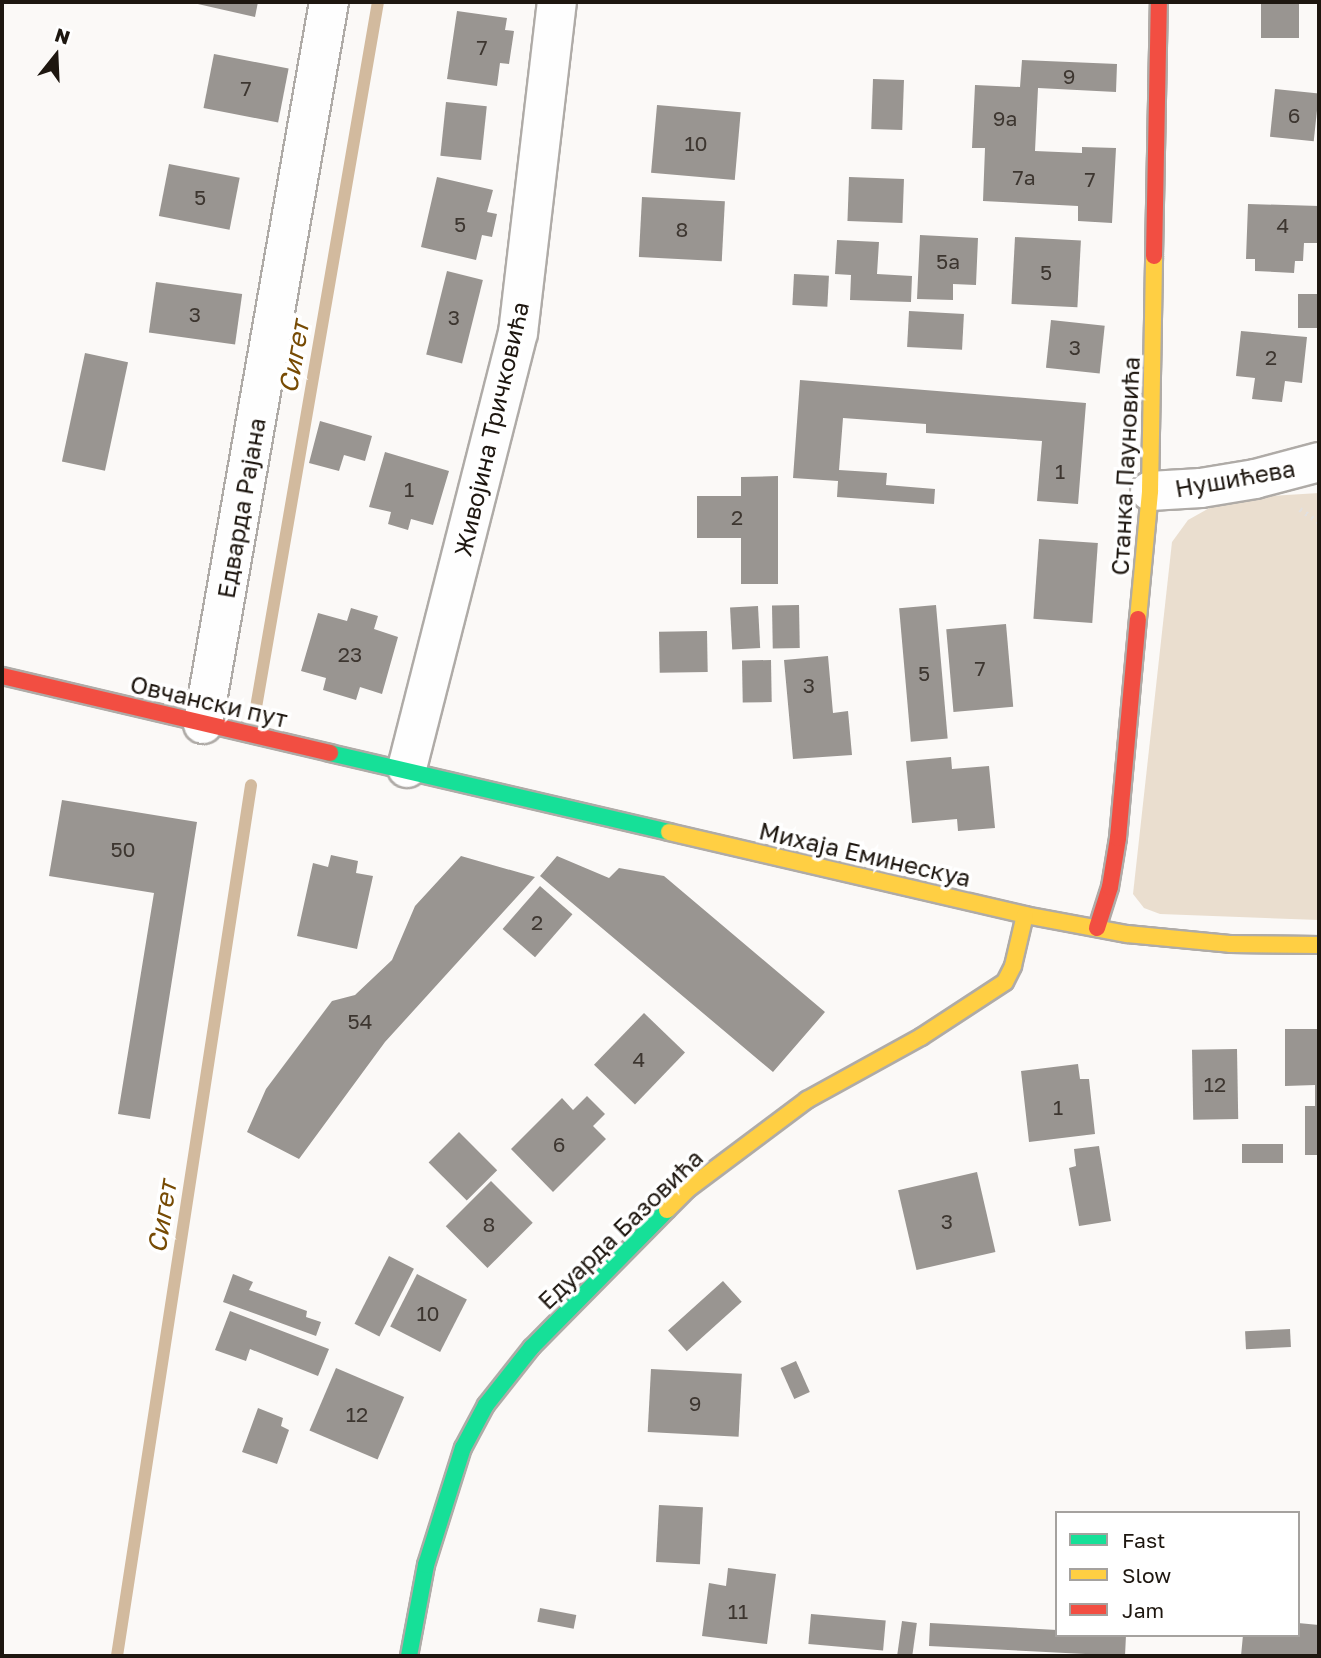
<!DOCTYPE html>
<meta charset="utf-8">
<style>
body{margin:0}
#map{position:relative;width:1321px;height:1658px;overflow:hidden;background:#fbf9f7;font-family:"Golos Text",sans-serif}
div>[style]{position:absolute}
.green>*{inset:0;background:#eadecf}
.stream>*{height:12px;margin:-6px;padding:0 6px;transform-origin:6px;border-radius:6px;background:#d2ba9e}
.building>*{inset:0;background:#999591;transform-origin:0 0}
.path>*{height:4.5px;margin-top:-2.25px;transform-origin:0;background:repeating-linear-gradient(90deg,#e2e0df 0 2px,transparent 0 7px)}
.roads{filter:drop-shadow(2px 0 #afaba7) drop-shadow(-2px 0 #afaba7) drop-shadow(0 2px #afaba7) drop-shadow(0 -2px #afaba7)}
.street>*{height:38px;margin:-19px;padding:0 19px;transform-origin:19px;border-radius:19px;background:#fefefe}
.fast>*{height:16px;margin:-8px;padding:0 8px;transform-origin:8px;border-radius:8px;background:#16e098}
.slow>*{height:16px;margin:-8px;padding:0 8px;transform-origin:8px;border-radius:8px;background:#ffcf43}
.jam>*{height:16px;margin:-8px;padding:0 8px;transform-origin:8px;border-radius:8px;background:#f24e42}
span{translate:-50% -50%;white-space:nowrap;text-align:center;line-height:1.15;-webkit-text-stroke:7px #fff;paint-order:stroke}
.number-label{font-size:21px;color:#3d3630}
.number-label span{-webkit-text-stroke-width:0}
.street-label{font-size:24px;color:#1e1710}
.water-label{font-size:26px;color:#774b04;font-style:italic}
.frame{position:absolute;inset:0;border:4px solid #1e1710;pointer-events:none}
.legend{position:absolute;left:1055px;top:1511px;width:245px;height:126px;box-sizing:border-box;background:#fff;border:2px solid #a5a29f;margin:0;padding:9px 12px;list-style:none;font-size:21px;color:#1e1710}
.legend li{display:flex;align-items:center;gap:14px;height:35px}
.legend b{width:35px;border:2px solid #a5a29f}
.north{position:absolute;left:21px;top:21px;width:70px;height:70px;-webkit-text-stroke:5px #fff;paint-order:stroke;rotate:18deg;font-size:19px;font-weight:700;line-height:28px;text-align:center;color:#1e1710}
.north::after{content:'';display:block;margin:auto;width:24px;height:32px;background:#1e1710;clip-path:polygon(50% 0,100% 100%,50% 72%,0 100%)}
</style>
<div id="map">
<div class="green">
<div style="clip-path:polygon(1319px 493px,1319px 920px,1160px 914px,1144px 908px,1133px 894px,1172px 542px,1188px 520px,1213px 506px,1239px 498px)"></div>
</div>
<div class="stream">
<div style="left:254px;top:719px;width:728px;rotate:-80.19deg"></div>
<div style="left:117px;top:1656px;width:881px;rotate:-81.25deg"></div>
</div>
<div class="building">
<div style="clip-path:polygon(189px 2px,258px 2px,255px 17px)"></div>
<div style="left:1261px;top:2px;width:38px;height:36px"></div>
<div style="clip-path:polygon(457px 11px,507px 18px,505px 30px,514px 31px,509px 64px,500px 63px,497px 86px,447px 79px)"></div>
<div style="left:214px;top:54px;width:76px;height:55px;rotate:11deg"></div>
<div style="clip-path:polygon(1022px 60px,1117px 64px,1116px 92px,1038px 88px,1035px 151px,1082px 153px,1082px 147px,1116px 148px,1112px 223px,1078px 221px,1078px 206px,983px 201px,985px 148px,972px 148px,975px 85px,1020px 87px)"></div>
<div style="left:873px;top:79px;width:31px;height:50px;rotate:2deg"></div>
<div style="left:1275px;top:89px;width:44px;height:48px;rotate:6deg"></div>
<div style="left:446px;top:102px;width:41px;height:54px;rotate:6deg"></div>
<div style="left:657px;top:105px;width:84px;height:68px;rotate:5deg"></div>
<div style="left:169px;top:164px;width:72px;height:53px;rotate:11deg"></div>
<div style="clip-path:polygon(437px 177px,493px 190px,487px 212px,497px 214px,492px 237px,482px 235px,476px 260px,421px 247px)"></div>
<div style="left:849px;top:177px;width:55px;height:44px;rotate:2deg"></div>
<div style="left:642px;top:197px;width:83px;height:60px;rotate:3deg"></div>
<div style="clip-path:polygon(1248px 204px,1319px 206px,1319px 243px,1304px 243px,1303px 261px,1295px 261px,1294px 273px,1255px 271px,1255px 259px,1246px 259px)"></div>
<div style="clip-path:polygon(920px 235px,978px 238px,976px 285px,953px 284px,953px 300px,917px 299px)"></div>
<div style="left:1015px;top:237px;width:66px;height:67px;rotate:3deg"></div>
<div style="clip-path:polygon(837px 240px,879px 242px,877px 274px,912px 276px,911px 302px,850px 300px,851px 275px,835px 274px)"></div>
<div style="left:447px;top:271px;width:37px;height:86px;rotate:14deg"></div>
<div style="left:794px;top:274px;width:35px;height:31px;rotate:3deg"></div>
<div style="left:156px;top:282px;width:87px;height:51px;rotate:8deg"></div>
<div style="left:1298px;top:294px;width:21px;height:34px"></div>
<div style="left:909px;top:311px;width:55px;height:36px;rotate:3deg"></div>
<div style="left:1051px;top:320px;width:54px;height:48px;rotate:6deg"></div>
<div style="clip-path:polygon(1241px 331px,1307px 337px,1302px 383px,1285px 381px,1282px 402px,1252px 399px,1255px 378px,1236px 376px)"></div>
<div style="left:85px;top:353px;width:44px;height:111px;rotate:12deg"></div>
<div style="clip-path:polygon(800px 380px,1086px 403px,1078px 504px,1037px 501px,1042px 441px,926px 433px,926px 424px,843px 418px,839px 470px,887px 473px,886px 485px,935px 489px,934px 504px,837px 497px,838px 481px,793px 478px)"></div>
<div style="clip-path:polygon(320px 421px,372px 436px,365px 461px,344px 455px,339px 471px,309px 463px)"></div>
<div style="clip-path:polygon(385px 452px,449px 471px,433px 525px,411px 519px,408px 530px,388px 524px,391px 512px,369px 507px)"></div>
<div style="clip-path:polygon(778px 476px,778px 584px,741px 584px,741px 538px,697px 538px,697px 496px,741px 496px,741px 477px)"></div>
<div style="left:1039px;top:539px;width:59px;height:80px;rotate:4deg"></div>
<div style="left:799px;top:605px;width:43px;height:27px;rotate:89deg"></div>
<div style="left:936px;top:605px;width:134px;height:37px;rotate:85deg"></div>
<div style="left:758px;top:606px;width:42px;height:28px;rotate:87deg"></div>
<div style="clip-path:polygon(351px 608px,378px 616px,374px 629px,398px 637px,382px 694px,360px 687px,356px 700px,323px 690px,326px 678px,301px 671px,318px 613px,347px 621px)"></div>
<div style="left:1006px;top:624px;width:83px;height:60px;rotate:85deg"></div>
<div style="left:707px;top:631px;width:41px;height:48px;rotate:89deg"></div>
<div style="clip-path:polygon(828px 656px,833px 713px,848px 711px,852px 755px,793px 759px,784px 660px)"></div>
<div style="left:771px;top:660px;width:42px;height:29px;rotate:89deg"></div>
<div style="clip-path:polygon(951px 757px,952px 769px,989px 766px,995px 828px,958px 831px,957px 819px,912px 823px,906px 761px)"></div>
<div style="clip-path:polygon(62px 800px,197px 822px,150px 1119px,118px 1114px,154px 893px,49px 876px)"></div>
<div style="clip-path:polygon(331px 855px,358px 861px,356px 873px,373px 876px,357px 949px,297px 936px,313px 863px,328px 867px)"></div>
<div style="clip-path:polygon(461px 856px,535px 877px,385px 1042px,299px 1159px,247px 1132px,266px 1089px,332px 1001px,355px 995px,392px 960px,415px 906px)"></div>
<div style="clip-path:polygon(557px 856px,609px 878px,619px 868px,664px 876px,825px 1012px,773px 1072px,540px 876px)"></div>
<div style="left:540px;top:886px;width:43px;height:57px;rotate:41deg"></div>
<div style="left:644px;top:1013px;width:57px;height:72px;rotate:44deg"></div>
<div style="clip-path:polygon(1285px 1029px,1319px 1029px,1319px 1155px,1305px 1155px,1305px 1106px,1315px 1106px,1315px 1085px,1285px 1086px)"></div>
<div style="left:1237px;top:1049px;width:70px;height:45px;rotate:89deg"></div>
<div style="clip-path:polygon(1078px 1064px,1080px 1079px,1089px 1079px,1095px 1134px,1029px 1142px,1021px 1071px)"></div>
<div style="clip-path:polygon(587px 1096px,605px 1114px,593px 1126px,606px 1139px,553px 1192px,511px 1149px,562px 1098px,573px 1110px)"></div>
<div style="left:459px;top:1132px;width:54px;height:43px;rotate:45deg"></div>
<div style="left:1242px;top:1144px;width:41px;height:19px"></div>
<div style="clip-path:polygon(1099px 1146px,1111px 1221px,1079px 1226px,1069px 1168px,1076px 1166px,1074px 1149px)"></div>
<div style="left:977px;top:1172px;width:82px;height:81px;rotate:77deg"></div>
<div style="left:491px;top:1181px;width:59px;height:64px;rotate:45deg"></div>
<div style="left:389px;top:1256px;width:28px;height:76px;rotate:27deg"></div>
<div style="clip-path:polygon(233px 1274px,253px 1282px,249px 1290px,307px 1311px,306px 1317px,321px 1322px,316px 1336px,223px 1302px)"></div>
<div style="left:417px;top:1274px;width:56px;height:59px;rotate:27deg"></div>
<div style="left:723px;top:1281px;width:28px;height:74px;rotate:48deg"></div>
<div style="clip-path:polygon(230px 1311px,329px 1349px,318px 1376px,250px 1349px,246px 1361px,215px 1350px)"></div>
<div style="left:1290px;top:1329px;width:18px;height:45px;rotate:87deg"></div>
<div style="left:796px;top:1361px;width:34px;height:17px;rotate:66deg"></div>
<div style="left:336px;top:1368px;width:74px;height:68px;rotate:23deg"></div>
<div style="left:651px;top:1369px;width:91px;height:63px;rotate:3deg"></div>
<div style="clip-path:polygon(258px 1408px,283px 1418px,281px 1426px,289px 1430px,277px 1464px,242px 1452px)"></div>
<div style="left:659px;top:1505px;width:44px;height:57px;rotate:3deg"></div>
<div style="clip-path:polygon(728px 1568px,776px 1574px,767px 1644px,702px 1636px,709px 1583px,726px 1586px)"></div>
<div style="left:540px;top:1608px;width:37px;height:14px;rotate:11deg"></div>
<div style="left:811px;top:1614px;width:75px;height:30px;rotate:5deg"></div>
<div style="left:902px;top:1621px;width:15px;height:35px;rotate:8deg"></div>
<div style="clip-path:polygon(930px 1623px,1057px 1630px,1057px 1635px,1126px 1635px,1125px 1656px,929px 1646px)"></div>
<div style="clip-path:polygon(1298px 1623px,1319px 1625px,1319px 1656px,1241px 1656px,1243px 1635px,1298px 1635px)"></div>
</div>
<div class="path">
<div style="left:1300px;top:509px;width:23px;rotate:34deg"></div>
</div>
<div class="roads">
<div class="street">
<div style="left:1150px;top:491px;width:51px;rotate:-3.4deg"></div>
<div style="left:1201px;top:488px;width:55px;rotate:-9.5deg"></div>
<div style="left:1255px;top:479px;width:66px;rotate:-14.9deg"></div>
<div style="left:203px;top:724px;width:733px;rotate:-80.1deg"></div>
<div style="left:407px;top:768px;width:449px;rotate:-75.7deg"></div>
<div style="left:518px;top:333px;width:333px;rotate:-83.3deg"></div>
</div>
<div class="fast">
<div style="left:330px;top:753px;width:348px;rotate:13.1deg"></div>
<div style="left:409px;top:1656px;width:93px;rotate:-79.4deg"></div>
<div style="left:426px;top:1565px;width:123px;rotate:-72.5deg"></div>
<div style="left:463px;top:1448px;width:49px;rotate:-61.9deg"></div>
<div style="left:486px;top:1405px;width:73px;rotate:-51.7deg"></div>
<div style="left:531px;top:1348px;width:194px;rotate:-45.4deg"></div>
</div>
<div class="slow">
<div style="left:1138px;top:619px;width:129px;rotate:-84.6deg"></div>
<div style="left:1150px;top:491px;width:235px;rotate:-89deg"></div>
<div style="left:669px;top:832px;width:366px;rotate:13.1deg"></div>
<div style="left:1025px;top:915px;width:104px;rotate:10.6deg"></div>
<div style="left:1127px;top:934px;width:103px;rotate:5.5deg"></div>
<div style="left:1230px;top:944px;width:89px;rotate:0.6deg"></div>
<div style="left:667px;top:1210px;width:30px;rotate:-45deg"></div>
<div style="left:688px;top:1189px;width:149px;rotate:-36.8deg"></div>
<div style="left:807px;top:1100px;width:130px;rotate:-28.9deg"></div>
<div style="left:921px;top:1037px;width:100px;rotate:-33.2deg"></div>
<div style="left:1005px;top:982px;width:18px;rotate:-63deg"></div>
<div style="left:1013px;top:966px;width:52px;rotate:-76.8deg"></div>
</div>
<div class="jam">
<div style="left:1154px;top:256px;width:254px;rotate:-88.9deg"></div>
<div style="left:2px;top:676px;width:337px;rotate:13.2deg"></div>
<div style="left:1097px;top:928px;width:43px;rotate:-72.4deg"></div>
<div style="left:1110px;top:887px;width:50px;rotate:-80.7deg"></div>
<div style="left:1118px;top:838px;width:220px;rotate:-84.8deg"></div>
</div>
</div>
<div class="number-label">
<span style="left:482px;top:47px">7</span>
<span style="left:1069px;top:76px">9</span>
<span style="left:246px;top:88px">7</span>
<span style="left:1294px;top:115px">6</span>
<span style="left:1005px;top:118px">9a</span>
<span style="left:696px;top:143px">10</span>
<span style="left:1024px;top:177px">7a</span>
<span style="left:1090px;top:179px">7</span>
<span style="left:200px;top:197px">5</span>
<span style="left:460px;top:224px">5</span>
<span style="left:1283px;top:225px">4</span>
<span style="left:682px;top:229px">8</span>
<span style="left:948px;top:261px">5a</span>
<span style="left:1046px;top:272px">5</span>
<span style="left:195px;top:314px">3</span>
<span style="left:454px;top:317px">3</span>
<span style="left:1075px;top:347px">3</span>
<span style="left:1271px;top:357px">2</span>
<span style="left:1060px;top:471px">1</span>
<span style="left:409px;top:489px">1</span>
<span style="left:737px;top:517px">2</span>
<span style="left:350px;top:654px">23</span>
<span style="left:980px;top:668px">7</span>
<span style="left:924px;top:673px">5</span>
<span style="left:809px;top:685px">3</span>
<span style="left:123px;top:849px">50</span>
<span style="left:537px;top:922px">2</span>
<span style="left:360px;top:1021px">54</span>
<span style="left:639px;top:1059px">4</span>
<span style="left:1215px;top:1084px">12</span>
<span style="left:1058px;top:1107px">1</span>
<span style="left:559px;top:1144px">6</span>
<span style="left:947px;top:1221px">3</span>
<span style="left:489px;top:1224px">8</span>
<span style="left:428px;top:1313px">10</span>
<span style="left:695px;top:1403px">9</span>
<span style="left:357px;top:1414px">12</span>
<span style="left:738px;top:1611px">11</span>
</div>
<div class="street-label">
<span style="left:491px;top:429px;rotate:-77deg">Живојина Тричковића</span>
<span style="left:1125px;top:466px;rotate:-87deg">Станка Пауновића</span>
<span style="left:1235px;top:478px;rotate:-10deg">Нушићева</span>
<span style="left:241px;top:508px;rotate:-80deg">Едварда Рајана</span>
<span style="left:209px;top:701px;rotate:13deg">Овчански пут</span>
<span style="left:865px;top:854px;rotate:13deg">Михаја Еминескуа</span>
<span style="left:620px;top:1229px;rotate:-44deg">Едуарда Базовића</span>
</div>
<div class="water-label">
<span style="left:294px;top:357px;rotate:-80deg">Сигет</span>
<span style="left:162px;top:1217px;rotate:-81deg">Сигет</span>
</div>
<div class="frame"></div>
<ul class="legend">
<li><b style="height:9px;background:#16e098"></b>Fast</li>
<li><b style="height:9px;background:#ffcf43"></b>Slow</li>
<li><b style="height:9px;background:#f24e42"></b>Jam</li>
</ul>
<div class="north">N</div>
</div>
